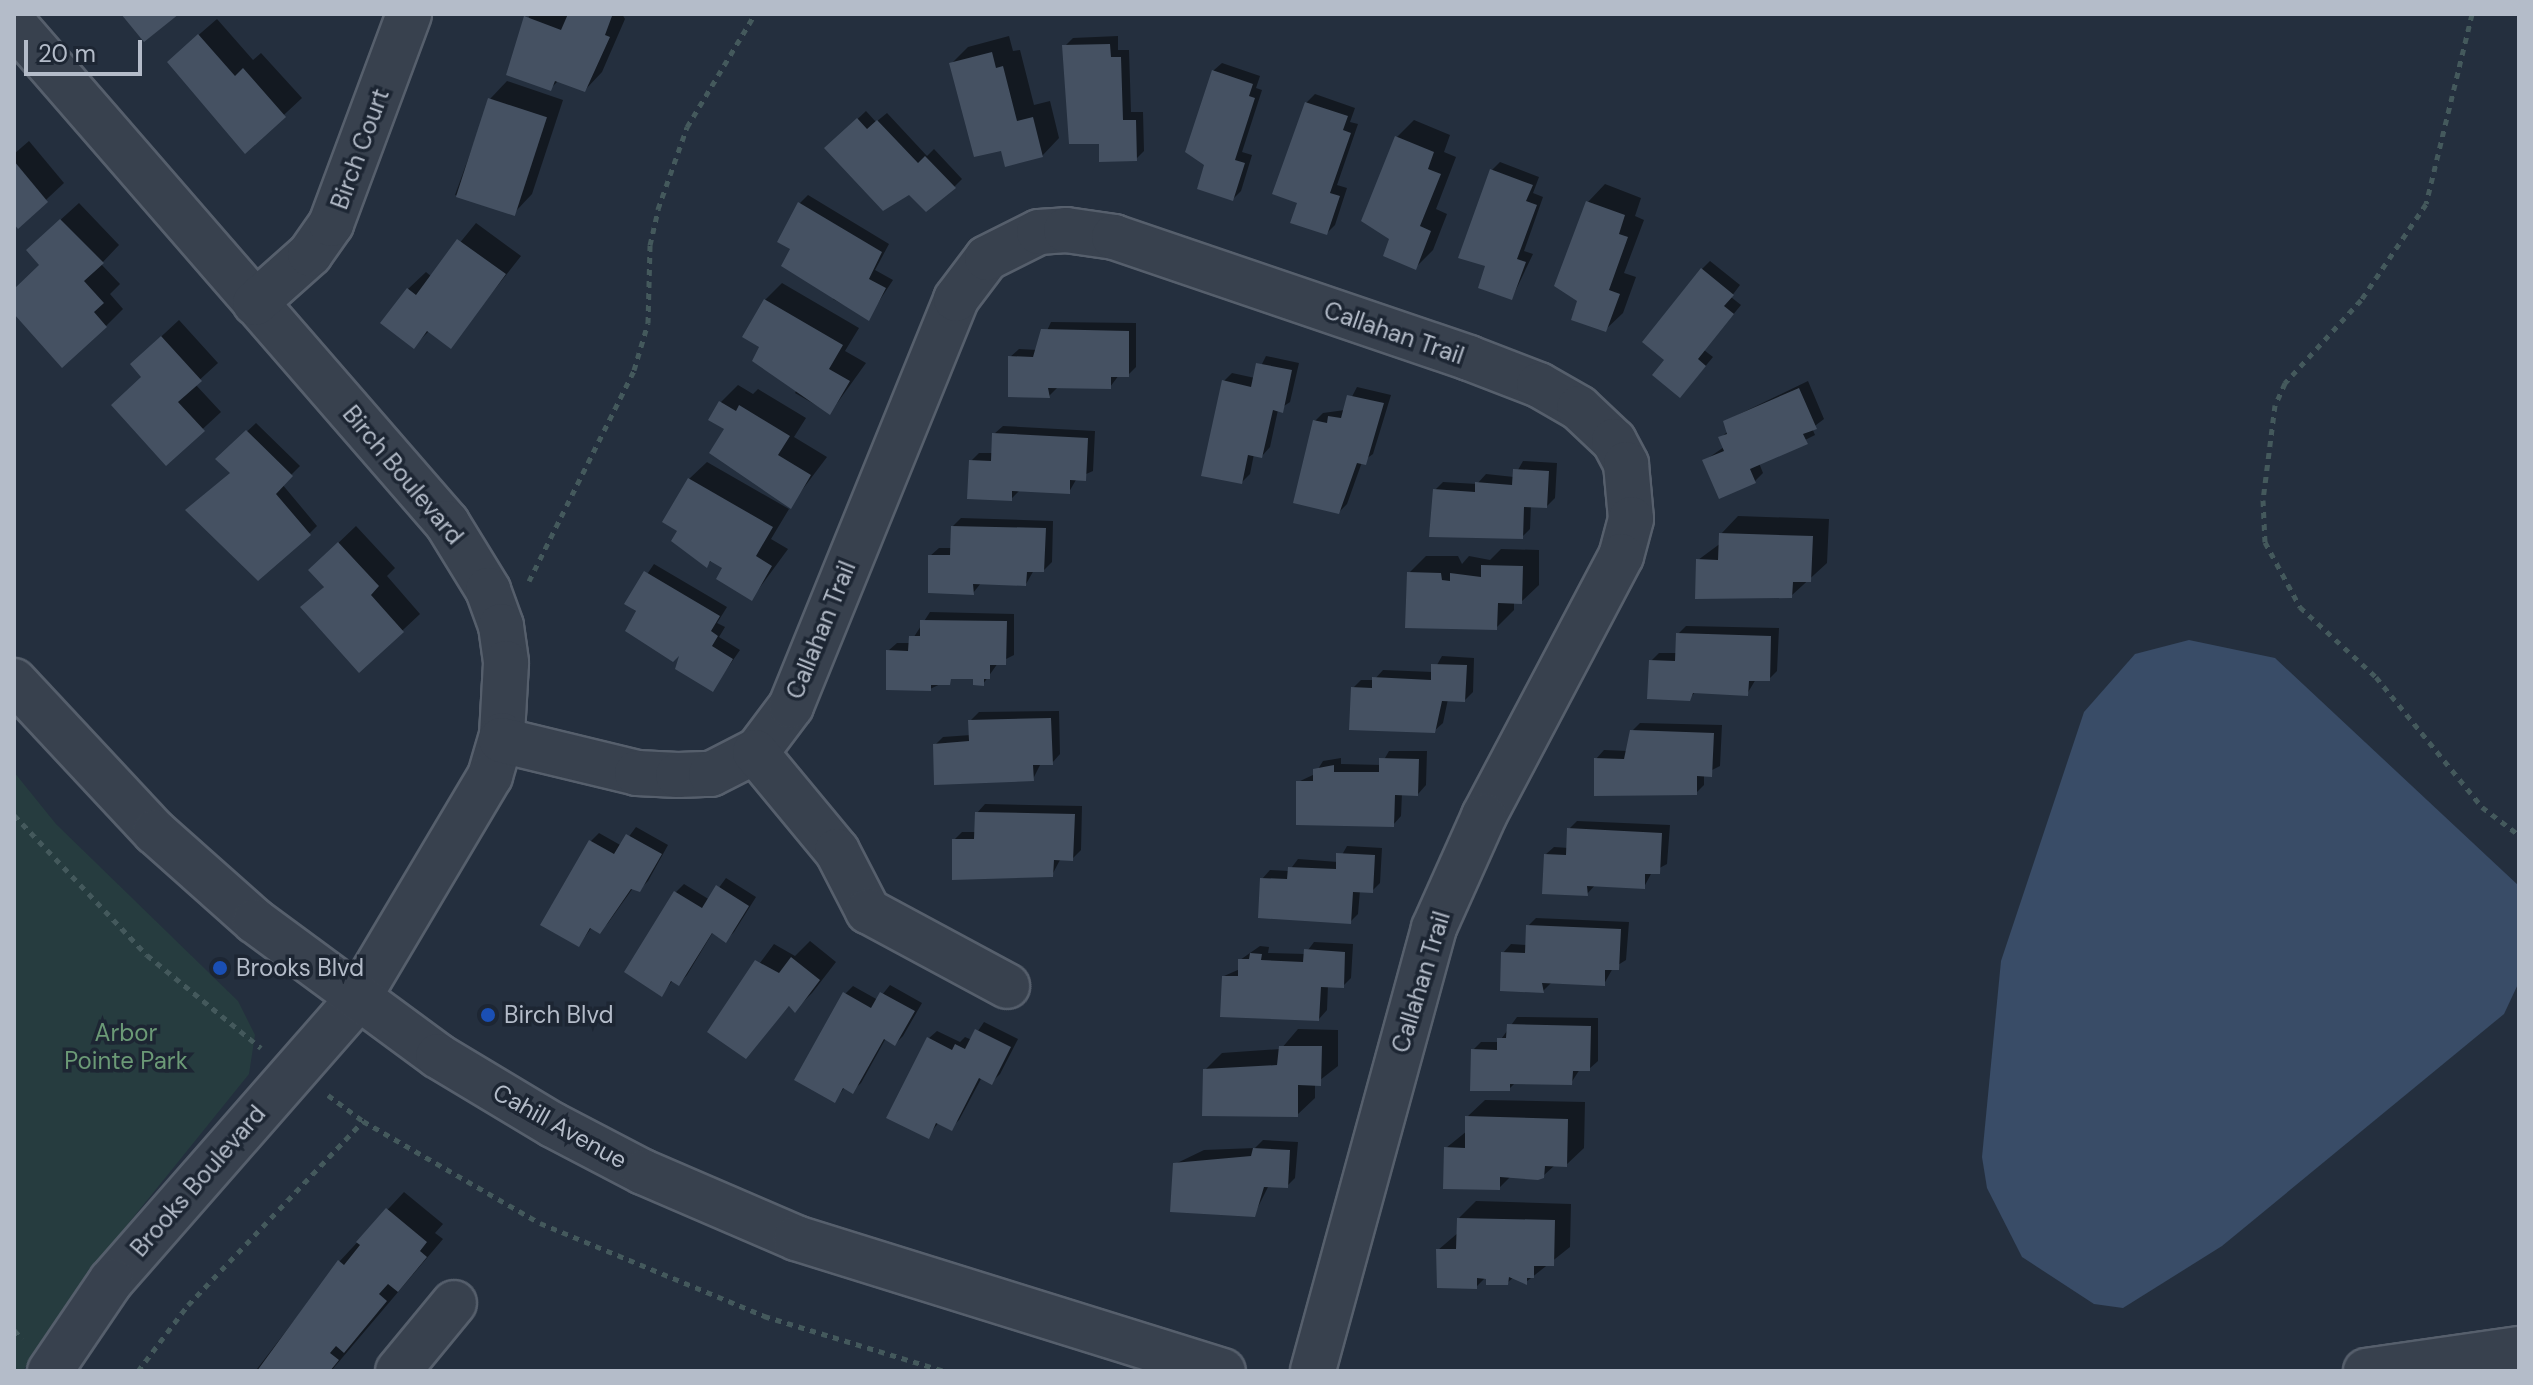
<!DOCTYPE html>
<style>
body{margin:0}
#map{position:relative;width:2533px;height:1385px;overflow:hidden;background:#242f3e;font-family:"DM Sans",sans-serif}
div>[style]{position:absolute}
.green>*{inset:0;background:#263c3f}
.water>*{inset:0;background:#394c67}
.shadow>*{inset:0;background:#0007}
.building>*{inset:0;background:#455162;transform-origin:0 0}
.path>*{height:5px;margin-top:-2.5px;transform-origin:0;background:repeating-linear-gradient(90deg,#44595c 0 6px,transparent 0 12px)}
.roads{filter:drop-shadow(2px 0 #565f6c) drop-shadow(-2px 0 #565f6c) drop-shadow(0 2px #565f6c) drop-shadow(0 -2px #565f6c)}
.minor>*{height:44px;margin:-22px;padding:0 22px;transform-origin:22px;border-radius:22px;background:#38414e}
.dots>*{width:22px;height:22px;translate:-50% -50%;box-sizing:border-box;border:4px solid #1d2633;border-radius:50%}
span{translate:-50% -50%;white-space:nowrap;text-align:center;line-height:1.15;-webkit-text-stroke:7px #1d2633;paint-order:stroke}
.street-label{font-size:24px;color:#b4bcc9}
.poi-label{font-size:24px;color:#b4bcc9}
.left{translate:0 -50%;text-align:left}
.park-label{font-size:24px;color:#6b9a76}
.frame{position:absolute;inset:0;border:16px solid #b4bcc9;pointer-events:none}
.scale{position:absolute;left:24px;top:40px;width:118px;height:36px;box-sizing:border-box;border:4px solid #b4bcc9;border-top:0;padding-left:10px;font-size:24px;line-height:28px;white-space:nowrap;color:#b4bcc9;-webkit-text-stroke:6px #1d2633;paint-order:stroke}
</style>
<div id="map">
<div class="green">
<div style="clip-path:polygon(14px 772px,56px 824px,238px 1001px,255px 1035px,249px 1074px,107px 1250px,23px 1371px,14px 1371px)"></div>
</div>
<div class="water">
<div style="clip-path:polygon(2189px 640px,2275px 658px,2519px 886px,2519px 982px,2504px 1014px,2222px 1246px,2123px 1308px,2094px 1304px,2022px 1257px,1987px 1188px,1982px 1157px,2001px 961px,2084px 712px,2135px 654px)"></div>
</div>
<div class="shadow">
<div style="clip-path:polygon(528px 14px,622px 14px,625px 19px,602px 72px,585px 90px,559px 80px,550px 89px)"></div>
<div style="clip-path:polygon(217px 19px,253px 60px,261px 53px,302px 98px,245px 151px,187px 45px)"></div>
<div style="clip-path:polygon(1009px 36px,1013px 51px,1020px 50px,1034px 105px,1050px 101px,1059px 138px,1042px 156px,1002px 148px,951px 64px,968px 47px)"></div>
<div style="clip-path:polygon(1118px 36px,1118px 50px,1129px 50px,1131px 112px,1143px 112px,1144px 151px,1136px 159px,1101px 142px,1065px 46px,1073px 38px)"></div>
<div style="clip-path:polygon(1222px 63px,1260px 76px,1256px 88px,1262px 90px,1242px 152px,1252px 155px,1241px 191px,1233px 199px,1207px 165px,1213px 71px)"></div>
<div style="clip-path:polygon(507px 81px,563px 100px,532px 194px,515px 212px,455px 195px,490px 99px)"></div>
<div style="clip-path:polygon(1315px 94px,1355px 108px,1350px 122px,1358px 124px,1337px 185px,1347px 188px,1335px 225px,1327px 233px,1306px 103px)"></div>
<div style="clip-path:polygon(866px 111px,876px 122px,887px 113px,927px 156px,934px 149px,962px 179px,954px 187px,910px 192px,827px 148px)"></div>
<div style="clip-path:polygon(1414px 120px,1450px 135px,1444px 152px,1456px 157px,1436px 209px,1447px 214px,1433px 250px,1416px 267px,1392px 238px,1397px 137px)"></div>
<div style="clip-path:polygon(29px 141px,64px 183px,18px 226px,14px 221px,14px 154px)"></div>
<div style="clip-path:polygon(1500px 162px,1539px 177px,1533px 193px,1543px 197px,1524px 251px,1533px 254px,1512px 298px,1488px 265px,1492px 170px)"></div>
<div style="clip-path:polygon(1605px 184px,1641px 198px,1635px 216px,1644px 220px,1624px 273px,1636px 277px,1623px 313px,1605px 330px,1580px 300px,1588px 202px)"></div>
<div style="clip-path:polygon(808px 195px,889px 244px,875px 270px,893px 280px,868px 318px,833px 299px,836px 294px,793px 248px,800px 203px)"></div>
<div style="clip-path:polygon(79px 203px,119px 245px,101px 264px,120px 284px,110px 294px,123px 309px,106px 326px,14px 311px,14px 291px,42px 264px,46px 233px)"></div>
<div style="clip-path:polygon(476px 223px,521px 256px,450px 346px,430px 330px,414px 346px,408px 289px,426px 272px,432px 277px)"></div>
<div style="clip-path:polygon(1710px 261px,1740px 285px,1731px 297px,1741px 305px,1704px 350px,1713px 357px,1688px 387px,1667px 359px,1702px 269px)"></div>
<div style="clip-path:polygon(782px 283px,859px 328px,845px 351px,866px 363px,830px 413px,795px 393px,799px 386px,762px 346px,765px 300px)"></div>
<div style="clip-path:polygon(179px 320px,218px 363px,195px 384px,221px 412px,166px 463px,143px 376px,150px 347px)"></div>
<div style="clip-path:polygon(1051px 322px,1136px 323px,1136px 367px,1128px 375px,1119px 375px,1110px 387px,1057px 388px,1049px 396px,1010px 357px,1019px 349px,1038px 350px)"></div>
<div style="clip-path:polygon(1266px 356px,1299px 363px,1290px 402px,1278px 410px,1270px 447px,1262px 456px,1254px 454px,1250px 474px,1242px 482px,1224px 381px,1232px 373px,1255px 378px)"></div>
<div style="clip-path:polygon(1808px 381px,1824px 419px,1812px 428px,1815px 435px,1759px 463px,1763px 473px,1755px 481px,1720px 496px,1704px 461px,1724px 447px,1721px 438px,1728px 431px,1725px 421px)"></div>
<div style="clip-path:polygon(738px 385px,753px 394px,758px 389px,806px 418px,794px 437px,827px 457px,790px 506px,727px 429px,721px 402px)"></div>
<div style="clip-path:polygon(1357px 387px,1391px 395px,1373px 454px,1362px 462px,1347px 504px,1339px 512px,1315px 421px,1323px 413px,1345px 410px)"></div>
<div style="clip-path:polygon(256px 423px,300px 466px,282px 484px,317px 526px,309px 534px,218px 459px)"></div>
<div style="clip-path:polygon(1003px 426px,1095px 431px,1093px 471px,1077px 478px,1069px 492px,1019px 491px,1011px 499px,971px 461px,979px 453px,993px 453px,994px 434px)"></div>
<div style="clip-path:polygon(1523px 461px,1557px 463px,1555px 498px,1547px 506px,1531px 505px,1530px 529px,1522px 537px,1435px 490px,1443px 482px,1477px 484px,1486px 474px,1514px 477px)"></div>
<div style="clip-path:polygon(707px 462px,789px 509px,771px 539px,788px 549px,752px 598px,725px 567px,712px 560px,707px 565px,680px 530px,689px 479px)"></div>
<div style="clip-path:polygon(1738px 516px,1829px 519px,1827px 563px,1791px 596px,1698px 560px,1721px 543px,1721px 534px)"></div>
<div style="clip-path:polygon(961px 518px,1053px 521px,1052px 562px,1044px 570px,1034px 570px,1026px 584px,981px 583px,973px 593px,930px 556px,939px 548px,952px 548px,953px 526px)"></div>
<div style="clip-path:polygon(356px 526px,395px 568px,387px 576px,420px 614px,359px 671px,303px 607px,325px 586px,310px 570px)"></div>
<div style="clip-path:polygon(1501px 549px,1539px 550px,1539px 585px,1521px 602px,1514px 602px,1514px 610px,1496px 628px,1409px 573px,1426px 556px,1458px 556px,1462px 564px,1469px 556px,1490px 560px)"></div>
<div style="clip-path:polygon(654px 564px,727px 607px,717px 623px,725px 627px,719px 637px,740px 650px,713px 689px,683px 650px,627px 604px)"></div>
<div style="clip-path:polygon(930px 612px,1014px 614px,1014px 655px,998px 663px,983px 684px,975px 677px,955px 677px,930px 689px,888px 651px,897px 643px,910px 643px)"></div>
<div style="clip-path:polygon(1686px 626px,1779px 628px,1777px 671px,1769px 679px,1756px 679px,1747px 694px,1696px 691px,1689px 699px,1651px 661px,1659px 653px,1677px 653px,1678px 634px)"></div>
<div style="clip-path:polygon(1442px 656px,1474px 658px,1473px 692px,1465px 700px,1448px 699px,1443px 723px,1434px 731px,1353px 688px,1361px 680px,1374px 680px,1383px 670px,1433px 672px)"></div>
<div style="clip-path:polygon(1059px 711px,1060px 754px,1052px 763px,1041px 763px,1033px 779px,935px 745px,943px 737px,971px 735px,970px 721px,979px 712px)"></div>
<div style="clip-path:polygon(1640px 723px,1722px 725px,1720px 766px,1704px 774px,1704px 785px,1696px 793px,1596px 759px,1604px 750px,1628px 751px,1632px 731px)"></div>
<div style="clip-path:polygon(1389px 751px,1427px 751px,1426px 785px,1418px 794px,1402px 793px,1401px 816px,1393px 825px,1298px 782px,1315px 774px,1323px 761px,1341px 758px,1341px 764px,1381px 765px)"></div>
<div style="clip-path:polygon(985px 804px,1082px 806px,1081px 850px,1072px 859px,1061px 858px,1052px 875px,954px 840px,962px 832px,976px 832px,977px 813px)"></div>
<div style="clip-path:polygon(1577px 821px,1670px 825px,1667px 864px,1652px 872px,1644px 887px,1596px 884px,1587px 894px,1545px 855px,1554px 847px,1569px 848px,1569px 829px)"></div>
<div style="clip-path:polygon(636px 827px,668px 845px,648px 881px,639px 890px,633px 888px,608px 923px,599px 932px,592px 927px,579px 945px,543px 924px,591px 841px,599px 833px,622px 846px)"></div>
<div style="clip-path:polygon(1347px 846px,1382px 848px,1380px 883px,1372px 891px,1360px 890px,1358px 914px,1350px 922px,1262px 879px,1270px 870px,1289px 871px,1298px 859px,1338px 862px)"></div>
<div style="clip-path:polygon(726px 878px,756px 897px,734px 932px,726px 940px,713px 932px,687px 975px,679px 984px,673px 980px,662px 994px,676px 892px,684px 884px,710px 900px)"></div>
<div style="clip-path:polygon(1536px 918px,1629px 922px,1626px 960px,1613px 968px,1604px 984px,1551px 983px,1543px 991px,1503px 953px,1511px 944px,1527px 945px,1528px 926px)"></div>
<div style="clip-path:polygon(810px 941px,836px 962px,812px 993px,795px 1010px,790px 1005px,745px 1056px,709px 1032px,774px 944px,795px 956px)"></div>
<div style="clip-path:polygon(1314px 942px,1353px 944px,1351px 978px,1343px 986px,1328px 985px,1327px 1010px,1319px 1019px,1224px 976px,1240px 969px,1240px 960px,1260px 946px,1269px 947px,1268px 953px,1305px 954px)"></div>
<div style="clip-path:polygon(890px 985px,922px 1003px,903px 1036px,895px 1044px,886px 1038px,861px 1083px,852px 1091px,845px 1087px,835px 1100px,845px 994px,853px 986px,878px 1000px)"></div>
<div style="clip-path:polygon(1517px 1017px,1598px 1018px,1598px 1061px,1589px 1069px,1580px 1069px,1571px 1083px,1516px 1082px,1509px 1089px,1473px 1050px,1481px 1042px,1499px 1042px)"></div>
<div style="clip-path:polygon(984px 1022px,1018px 1039px,1000px 1074px,992px 1082px,982px 1077px,959px 1120px,951px 1128px,939px 1122px,928px 1136px,928px 1039px,937px 1031px,960px 1042px,965px 1037px,972px 1040px)"></div>
<div style="clip-path:polygon(1298px 1029px,1338px 1030px,1338px 1066px,1315px 1084px,1315px 1098px,1297px 1115px,1205px 1070px,1222px 1053px,1281px 1049px)"></div>
<div style="clip-path:polygon(1485px 1100px,1585px 1102px,1584px 1148px,1566px 1165px,1555px 1165px,1543px 1176px,1511px 1176px,1499px 1188px,1446px 1148px,1467px 1131px,1467px 1117px)"></div>
<div style="clip-path:polygon(1263px 1140px,1298px 1142px,1295px 1178px,1287px 1186px,1269px 1185px,1254px 1215px,1175px 1164px,1204px 1150px,1255px 1148px)"></div>
<div style="clip-path:polygon(404px 1192px,443px 1224px,435px 1233px,443px 1239px,331px 1371px,257px 1369px,339px 1262px)"></div>
<div style="clip-path:polygon(1476px 1201px,1571px 1204px,1570px 1247px,1526px 1282px,1514px 1277px,1507px 1283px,1488px 1275px,1476px 1287px,1438px 1250px,1459px 1232px,1459px 1218px)"></div>
</div>
<div class="building">
<div style="clip-path:polygon(121px 14px,179px 14px,144px 42px)"></div>
<div style="clip-path:polygon(568px 14px,612px 16px,605px 35px,610px 37px,585px 92px,555px 81px,551px 91px,506px 75px,524px 16px,561px 30px)"></div>
<div style="clip-path:polygon(198px 34px,235px 76px,243px 68px,286px 117px,245px 154px,167px 62px)"></div>
<div style="clip-path:polygon(1110px 44px,1111px 57px,1121px 57px,1123px 120px,1136px 120px,1137px 161px,1099px 162px,1099px 144px,1069px 144px,1062px 45px)"></div>
<div style="clip-path:polygon(992px 52px,996px 68px,1003px 66px,1017px 121px,1033px 117px,1043px 157px,1005px 167px,1001px 151px,974px 157px,949px 63px)"></div>
<div style="clip-path:polygon(1212px 70px,1253px 84px,1249px 96px,1255px 98px,1235px 160px,1245px 163px,1233px 201px,1197px 189px,1204px 165px,1185px 152px)"></div>
<div style="left:488px;top:98px;width:62px;height:104px;rotate:18deg"></div>
<div style="clip-path:polygon(1305px 102px,1348px 116px,1343px 130px,1351px 133px,1330px 193px,1340px 196px,1327px 235px,1290px 223px,1297px 203px,1272px 194px)"></div>
<div style="clip-path:polygon(857px 118px,867px 129px,877px 120px,918px 163px,925px 156px,956px 188px,926px 212px,909px 195px,883px 211px,824px 148px)"></div>
<div style="clip-path:polygon(1395px 136px,1434px 152px,1428px 169px,1441px 174px,1420px 226px,1431px 231px,1416px 270px,1383px 256px,1389px 239px,1361px 221px)"></div>
<div style="clip-path:polygon(14px 161px,48px 202px,18px 229px,14px 224px)"></div>
<div style="clip-path:polygon(1490px 169px,1533px 185px,1526px 201px,1537px 205px,1517px 259px,1526px 262px,1512px 300px,1478px 288px,1485px 266px,1458px 258px)"></div>
<div style="clip-path:polygon(1586px 201px,1625px 215px,1619px 234px,1628px 237px,1609px 290px,1620px 294px,1606px 332px,1571px 320px,1577px 301px,1554px 286px)"></div>
<div style="clip-path:polygon(798px 202px,882px 252px,869px 279px,886px 288px,869px 321px,781px 266px,790px 249px,777px 242px)"></div>
<div style="clip-path:polygon(60px 219px,104px 263px,84px 281px,104px 303px,94px 312px,107px 327px,62px 368px,14px 314px,14px 289px,39px 265px,26px 250px)"></div>
<div style="clip-path:polygon(457px 239px,506px 274px,451px 349px,427px 331px,414px 349px,380px 323px,407px 288px,416px 295px)"></div>
<div style="clip-path:polygon(1701px 268px,1734px 295px,1724px 306px,1734px 314px,1698px 359px,1706px 366px,1680px 398px,1652px 375px,1664px 360px,1642px 342px)"></div>
<div style="clip-path:polygon(764px 299px,843px 345px,829px 369px,850px 381px,830px 415px,752px 361px,759px 347px,742px 337px)"></div>
<div style="clip-path:polygon(1041px 329px,1129px 331px,1129px 377px,1111px 377px,1111px 389px,1048px 388px,1050px 398px,1008px 397px,1008px 356px,1033px 357px)"></div>
<div style="clip-path:polygon(161px 336px,202px 381px,178px 402px,205px 431px,166px 466px,111px 405px,141px 377px,130px 364px)"></div>
<div style="clip-path:polygon(1256px 363px,1292px 370px,1283px 413px,1273px 410px,1262px 458px,1248px 455px,1242px 484px,1201px 476px,1222px 380px,1251px 387px)"></div>
<div style="clip-path:polygon(1799px 388px,1817px 429px,1803px 434px,1808px 444px,1750px 469px,1756px 483px,1719px 499px,1702px 460px,1724px 451px,1718px 437px,1727px 434px,1723px 421px)"></div>
<div style="clip-path:polygon(1347px 395px,1384px 403px,1366px 465px,1357px 463px,1339px 514px,1293px 503px,1313px 420px,1327px 423px,1328px 416px,1341px 418px)"></div>
<div style="clip-path:polygon(719px 401px,736px 411px,739px 405px,790px 436px,778px 455px,811px 475px,791px 509px,709px 453px,724px 429px,708px 420px)"></div>
<div style="clip-path:polygon(246px 430px,293px 476px,276px 494px,311px 535px,258px 581px,185px 510px,230px 473px,215px 459px)"></div>
<div style="clip-path:polygon(992px 433px,1088px 438px,1086px 481px,1070px 480px,1070px 494px,1012px 491px,1012px 501px,967px 499px,969px 460px,991px 461px)"></div>
<div style="clip-path:polygon(1513px 469px,1549px 471px,1547px 508px,1524px 507px,1523px 539px,1429px 537px,1433px 489px,1475px 492px,1475px 482px,1512px 485px)"></div>
<div style="clip-path:polygon(688px 478px,773px 527px,756px 556px,772px 566px,752px 601px,716px 579px,722px 568px,710px 561px,707px 568px,671px 541px,677px 531px,662px 522px)"></div>
<div style="clip-path:polygon(951px 526px,1046px 528px,1044px 572px,1027px 572px,1026px 586px,973px 584px,974px 595px,928px 593px,928px 555px,950px 555px)"></div>
<div style="clip-path:polygon(1719px 533px,1813px 536px,1811px 582px,1793px 582px,1792px 598px,1695px 599px,1696px 559px,1718px 560px)"></div>
<div style="clip-path:polygon(338px 542px,379px 586px,371px 595px,404px 632px,359px 673px,300px 607px,324px 587px,308px 570px)"></div>
<div style="clip-path:polygon(1481px 565px,1523px 566px,1522px 604px,1498px 603px,1497px 630px,1405px 628px,1407px 572px,1441px 573px,1442px 580px,1450px 581px,1450px 573px,1481px 577px)"></div>
<div style="clip-path:polygon(644px 571px,720px 616px,711px 631px,718px 636px,712px 646px,733px 659px,713px 692px,675px 669px,679px 656px,673px 662px,625px 631px,636px 611px,624px 604px)"></div>
<div style="clip-path:polygon(920px 620px,1007px 621px,1006px 665px,990px 665px,990px 679px,984px 679px,984px 686px,973px 685px,973px 679px,951px 679px,950px 685px,931px 685px,931px 691px,886px 690px,886px 650px,908px 651px,909px 636px,920px 636px)"></div>
<div style="clip-path:polygon(1676px 633px,1771px 636px,1770px 681px,1749px 681px,1748px 696px,1693px 693px,1690px 701px,1647px 699px,1649px 660px,1675px 661px)"></div>
<div style="clip-path:polygon(1431px 664px,1467px 665px,1465px 702px,1442px 701px,1435px 733px,1349px 730px,1351px 687px,1372px 688px,1372px 677px,1431px 680px)"></div>
<div style="clip-path:polygon(1051px 718px,1053px 765px,1033px 765px,1034px 781px,934px 785px,933px 744px,969px 741px,968px 720px)"></div>
<div style="clip-path:polygon(1630px 730px,1714px 733px,1712px 777px,1697px 776px,1697px 795px,1594px 796px,1594px 758px,1624px 759px)"></div>
<div style="clip-path:polygon(1379px 758px,1419px 759px,1418px 796px,1395px 795px,1394px 827px,1296px 825px,1296px 781px,1313px 781px,1313px 769px,1334px 765px,1334px 772px,1379px 772px)"></div>
<div style="clip-path:polygon(975px 812px,1075px 814px,1073px 861px,1054px 860px,1053px 877px,952px 880px,952px 839px,974px 839px)"></div>
<div style="clip-path:polygon(1567px 828px,1662px 833px,1660px 874px,1645px 874px,1645px 889px,1587px 886px,1588px 896px,1542px 894px,1544px 854px,1566px 855px)"></div>
<div style="clip-path:polygon(626px 834px,662px 854px,640px 892px,631px 889px,600px 934px,590px 928px,579px 947px,540px 925px,589px 840px,614px 854px)"></div>
<div style="clip-path:polygon(1336px 853px,1375px 855px,1373px 893px,1353px 892px,1351px 924px,1258px 918px,1260px 878px,1287px 879px,1288px 867px,1336px 869px)"></div>
<div style="clip-path:polygon(716px 885px,749px 906px,726px 943px,712px 933px,679px 986px,671px 981px,662px 997px,624px 972px,674px 891px,702px 908px)"></div>
<div style="clip-path:polygon(1526px 925px,1621px 929px,1619px 970px,1605px 970px,1605px 986px,1542px 983px,1544px 993px,1500px 991px,1501px 952px,1525px 953px)"></div>
<div style="clip-path:polygon(1304px 949px,1345px 952px,1344px 988px,1321px 987px,1319px 1021px,1220px 1017px,1222px 976px,1238px 976px,1238px 959px,1249px 959px,1250px 953px,1262px 954px,1261px 960px,1303px 962px)"></div>
<div style="clip-path:polygon(791px 957px,820px 980px,795px 1013px,789px 1006px,746px 1059px,707px 1032px,755px 960px,779px 973px)"></div>
<div style="clip-path:polygon(843px 992px,871px 1008px,880px 992px,915px 1011px,895px 1046px,884px 1039px,853px 1094px,843px 1088px,835px 1103px,794px 1080px)"></div>
<div style="clip-path:polygon(1507px 1024px,1591px 1026px,1590px 1071px,1573px 1071px,1572px 1085px,1510px 1084px,1510px 1091px,1470px 1091px,1471px 1049px,1497px 1050px,1497px 1038px,1506px 1038px)"></div>
<div style="clip-path:polygon(975px 1029px,1011px 1047px,992px 1085px,979px 1078px,952px 1131px,936px 1123px,929px 1139px,886px 1118px,927px 1037px,952px 1050px,955px 1044px,965px 1049px)"></div>
<div style="clip-path:polygon(1279px 1046px,1322px 1046px,1321px 1086px,1298px 1085px,1298px 1117px,1202px 1116px,1203px 1069px,1277px 1065px)"></div>
<div style="clip-path:polygon(1465px 1116px,1568px 1119px,1567px 1167px,1545px 1166px,1544px 1178px,1538px 1180px,1500px 1177px,1500px 1190px,1443px 1189px,1444px 1147px,1465px 1148px)"></div>
<div style="clip-path:polygon(1253px 1148px,1290px 1150px,1288px 1188px,1264px 1187px,1255px 1217px,1170px 1212px,1173px 1163px,1251px 1156px)"></div>
<div style="clip-path:polygon(386px 1208px,427px 1242px,420px 1251px,427px 1257px,398px 1292px,388px 1284px,379px 1294px,387px 1301px,344px 1353px,336px 1346px,330px 1353px,339px 1360px,330px 1371px,257px 1371px,338px 1260px,344px 1265px,360px 1245px,356px 1242px)"></div>
<div style="clip-path:polygon(1457px 1218px,1555px 1220px,1554px 1266px,1534px 1266px,1534px 1278px,1527px 1278px,1527px 1285px,1509px 1277px,1508px 1285px,1486px 1285px,1486px 1279px,1477px 1278px,1477px 1289px,1437px 1288px,1436px 1249px,1456px 1249px)"></div>
</div>
<div class="path">
<div style="left:2472px;top:14px;width:195px;rotate:103.6deg"></div>
<div style="left:2426px;top:204px;width:116px;rotate:124.1deg"></div>
<div style="left:2361px;top:300px;width:113px;rotate:132.5deg"></div>
<div style="left:2285px;top:383px;width:24px;rotate:114deg"></div>
<div style="left:2275px;top:405px;width:96px;rotate:97.2deg"></div>
<div style="left:2263px;top:500px;width:42px;rotate:87.3deg"></div>
<div style="left:2265px;top:542px;width:74px;rotate:61.7deg"></div>
<div style="left:2300px;top:607px;width:103px;rotate:42.6deg"></div>
<div style="left:2376px;top:677px;width:168px;rotate:50.8deg"></div>
<div style="left:2482px;top:807px;width:46px;rotate:37.1deg"></div>
<div style="left:529px;top:581px;width:236px;rotate:-63.5deg"></div>
<div style="left:634px;top:370px;width:49px;rotate:-73.4deg"></div>
<div style="left:648px;top:323px;width:78px;rotate:-88.5deg"></div>
<div style="left:650px;top:245px;width:37px;rotate:-77deg"></div>
<div style="left:658px;top:209px;width:87px;rotate:-70.5deg"></div>
<div style="left:687px;top:127px;width:132px;rotate:-59deg"></div>
<div style="left:14px;top:815px;width:193px;rotate:46.5deg"></div>
<div style="left:147px;top:955px;width:147px;rotate:39.2deg"></div>
<div style="left:328px;top:1095px;width:44px;rotate:36.6deg"></div>
<div style="left:363px;top:1121px;width:204px;rotate:30deg"></div>
<div style="left:540px;top:1223px;width:243px;rotate:22.5deg"></div>
<div style="left:764px;top:1316px;width:188px;rotate:17deg"></div>
<div style="left:14px;top:1330px;width:12px;rotate:48deg"></div>
<div style="left:138px;top:1371px;width:83px;rotate:-52.9deg"></div>
<div style="left:188px;top:1305px;width:254px;rotate:-46.4deg"></div>
</div>
<div class="roads">
<div class="minor">
<div style="left:14px;top:24px;width:661px;rotate:49.05deg"></div>
<div style="left:447px;top:523px;width:79px;rotate:58.5deg"></div>
<div style="left:488px;top:590px;width:38px;rotate:70deg"></div>
<div style="left:501px;top:626px;width:37px;rotate:82deg"></div>
<div style="left:506px;top:663px;width:72px;rotate:93.2deg"></div>
<div style="left:502px;top:735px;width:43px;rotate:106.3deg"></div>
<div style="left:490px;top:776px;width:261px;rotate:120.7deg"></div>
<div style="left:357px;top:1000px;width:373px;rotate:131.2deg"></div>
<div style="left:111px;top:1281px;width:109px;rotate:124.1deg"></div>
<div style="left:255px;top:303px;width:74px;rotate:-41.7deg"></div>
<div style="left:310px;top:254px;width:37px;rotate:-55deg"></div>
<div style="left:331px;top:224px;width:224px;rotate:-69.6deg"></div>
<div style="left:14px;top:681px;width:207px;rotate:47deg"></div>
<div style="left:155px;top:832px;width:134px;rotate:41.7deg"></div>
<div style="left:255px;top:921px;width:227px;rotate:36.4deg"></div>
<div style="left:438px;top:1056px;width:134px;rotate:31deg"></div>
<div style="left:553px;top:1125px;width:102px;rotate:27.6deg"></div>
<div style="left:643px;top:1172px;width:167px;rotate:23.3deg"></div>
<div style="left:796px;top:1238px;width:447px;rotate:17.3deg"></div>
<div style="left:501px;top:740px;width:140px;rotate:13.6deg"></div>
<div style="left:637px;top:773px;width:41px;rotate:2.8deg"></div>
<div style="left:678px;top:775px;width:33px;rotate:-2deg"></div>
<div style="left:711px;top:774px;width:53px;rotate:-27.1deg"></div>
<div style="left:758px;top:750px;width:55px;rotate:-53.1deg"></div>
<div style="left:791px;top:706px;width:439px;rotate:-67.9deg"></div>
<div style="left:956px;top:299px;width:51px;rotate:-52.9deg"></div>
<div style="left:987px;top:258px;width:58px;rotate:-26.6deg"></div>
<div style="left:1039px;top:232px;width:27px;rotate:-4deg"></div>
<div style="left:1066px;top:230px;width:49px;rotate:8.3deg"></div>
<div style="left:1114px;top:237px;width:375px;rotate:18.8deg"></div>
<div style="left:1469px;top:358px;width:75px;rotate:21.1deg"></div>
<div style="left:1539px;top:385px;width:46px;rotate:29.9deg"></div>
<div style="left:1579px;top:408px;width:48px;rotate:43.3deg"></div>
<div style="left:1614px;top:441px;width:26px;rotate:62deg"></div>
<div style="left:1626px;top:464px;width:55px;rotate:84.8deg"></div>
<div style="left:1631px;top:519px;width:38px;rotate:105deg"></div>
<div style="left:1621px;top:556px;width:294px;rotate:117.8deg"></div>
<div style="left:1484px;top:816px;width:123px;rotate:114.1deg"></div>
<div style="left:1434px;top:928px;width:459px;rotate:105.3deg"></div>
<div style="left:755px;top:752px;width:129px;rotate:50.4deg"></div>
<div style="left:837px;top:851px;width:68px;rotate:62.7deg"></div>
<div style="left:868px;top:911px;width:158px;rotate:28.3deg"></div>
<div style="left:398px;top:1371px;width:88px;rotate:-50.5deg"></div>
<div style="left:2366px;top:1371px;width:155px;rotate:-8.2deg"></div>
</div>
</div>
<div class="dots">
<div style="left:220px;top:968px;background:#1a4fb4"></div>
<div style="left:488px;top:1015px;background:#1a4fb4"></div>
</div>
<div class="street-label">
<span style="left:360px;top:149px;rotate:-70deg">Birch Court</span>
<span style="left:1394px;top:333px;rotate:19deg">Callahan Trail</span>
<span style="left:403px;top:475px;rotate:50deg">Birch Boulevard</span>
<span style="left:821px;top:630px;rotate:-68deg">Callahan Trail</span>
<span style="left:1421px;top:982px;rotate:-73deg">Callahan Trail</span>
<span style="left:560px;top:1126px;rotate:29deg">Cahill Avenue</span>
<span style="left:198px;top:1181px;rotate:-49deg">Brooks Boulevard</span>
</div>
<div class="poi-label">
<span class="left" style="left:236px;top:968px">Brooks Blvd</span>
<span class="left" style="left:504px;top:1015px">Birch Blvd</span>
</div>
<div class="park-label">
<span style="left:126px;top:1047px">Arbor<br>Pointe Park</span>
</div>
<div class="frame"></div>
<div class="scale">20 m</div>
</div>
